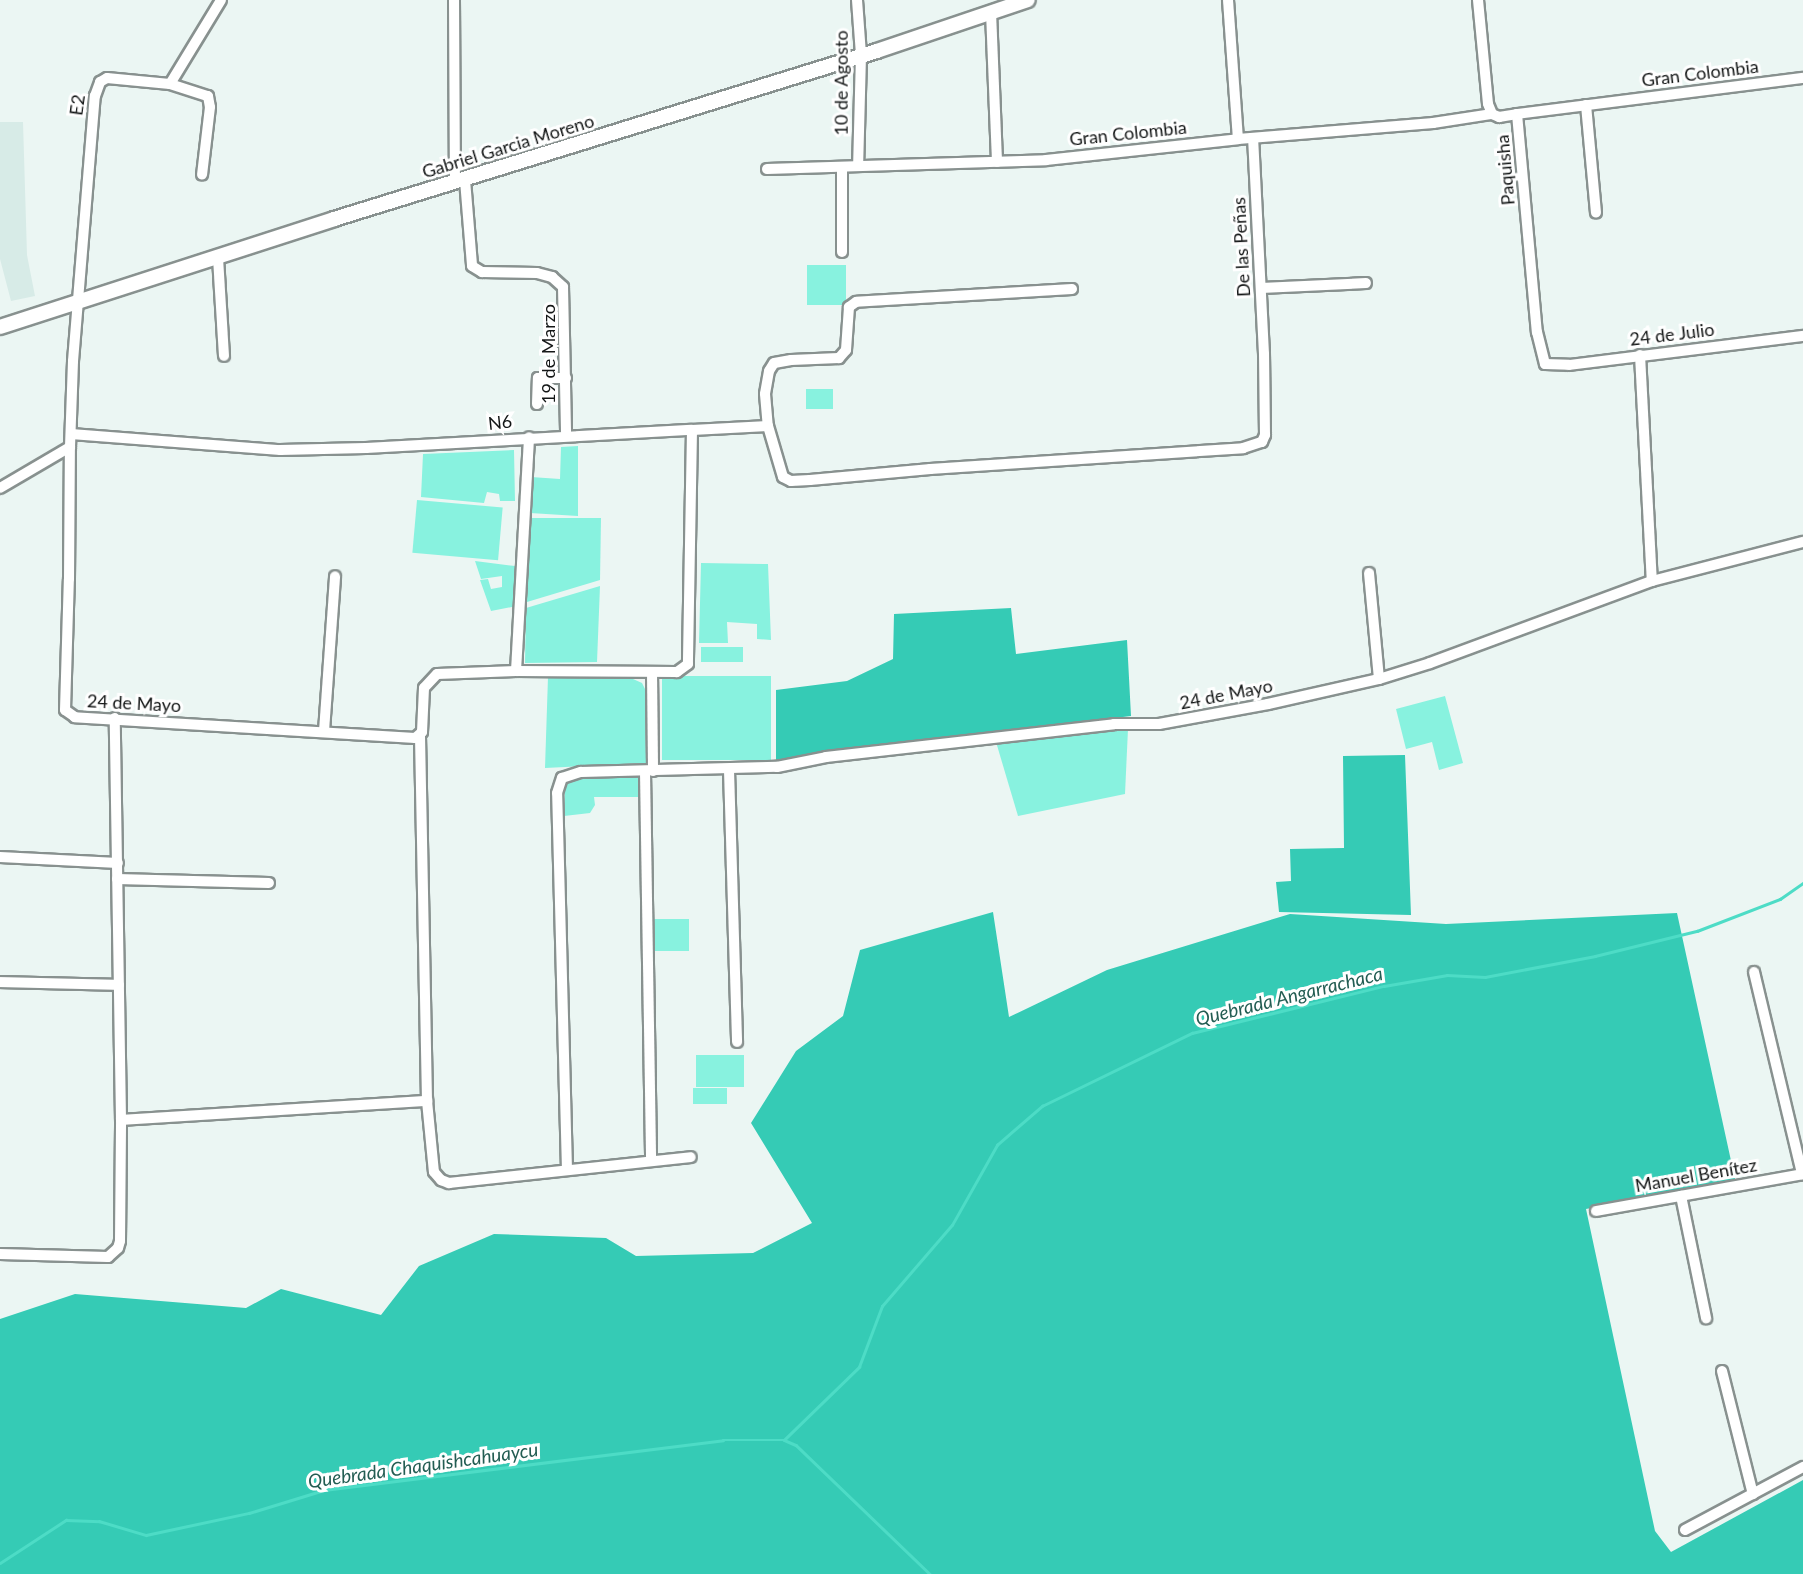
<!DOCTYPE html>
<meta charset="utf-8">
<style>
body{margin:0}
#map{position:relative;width:1803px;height:1574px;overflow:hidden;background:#ebf6f3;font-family:Lato,sans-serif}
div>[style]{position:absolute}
.built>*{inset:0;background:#d7ebe7}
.green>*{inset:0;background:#88f2df;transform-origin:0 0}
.forest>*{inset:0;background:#35cbb5}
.stream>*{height:2.5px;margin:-1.25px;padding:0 1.25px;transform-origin:1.25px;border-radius:1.25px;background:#4ddcc6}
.roads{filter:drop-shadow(2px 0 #88918f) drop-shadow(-2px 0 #88918f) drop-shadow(0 2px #88918f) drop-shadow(0 -2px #88918f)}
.minor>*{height:10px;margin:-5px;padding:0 5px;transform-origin:5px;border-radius:5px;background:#fff}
.tertiary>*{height:14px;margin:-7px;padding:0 7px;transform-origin:7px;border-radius:7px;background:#fff}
span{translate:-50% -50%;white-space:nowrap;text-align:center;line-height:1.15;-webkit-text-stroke:6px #fff;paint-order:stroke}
.street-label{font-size:18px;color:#131616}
.water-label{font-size:19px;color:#235d53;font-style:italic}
</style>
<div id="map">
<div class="built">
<div style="clip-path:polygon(0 122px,23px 122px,27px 255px,35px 296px,11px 301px,0 259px)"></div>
</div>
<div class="green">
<div style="left:807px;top:265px;width:39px;height:40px"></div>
<div style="left:833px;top:389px;width:20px;height:27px;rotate:90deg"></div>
<div style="clip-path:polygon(578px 446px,578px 516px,530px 513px,531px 477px,560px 479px,561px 447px)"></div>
<div style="clip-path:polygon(514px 450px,515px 501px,500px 501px,499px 494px,487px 492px,484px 503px,421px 497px,423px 454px)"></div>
<div style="left:417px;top:500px;width:86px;height:53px;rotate:5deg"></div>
<div style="clip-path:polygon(529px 518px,601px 518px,600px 580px,527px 602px)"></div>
<div style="clip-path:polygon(475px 561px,515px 566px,517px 606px,491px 611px,480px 580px,488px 579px,491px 589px,502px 587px,502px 576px,481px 579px)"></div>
<div style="clip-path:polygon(701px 563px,768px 564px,771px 640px,757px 639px,757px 624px,727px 622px,728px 643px,699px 643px)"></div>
<div style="clip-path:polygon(600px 586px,597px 662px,525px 663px,526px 608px)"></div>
<div style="left:743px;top:647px;width:15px;height:42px;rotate:90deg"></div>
<div style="left:771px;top:676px;width:84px;height:109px;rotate:90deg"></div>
<div style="clip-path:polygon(548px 677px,633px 679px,642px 683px,645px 689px,646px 763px,545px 768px)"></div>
<div style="clip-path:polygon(1445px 696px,1463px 763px,1439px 770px,1432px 742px,1406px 749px,1396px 709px)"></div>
<div style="clip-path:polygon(1128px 729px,1125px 794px,1018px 816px,996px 742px)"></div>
<div style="clip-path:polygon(639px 775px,640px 797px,594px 797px,595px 805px,590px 813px,564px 816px,565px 784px,584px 777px)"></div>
<div style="left:689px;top:919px;width:32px;height:36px;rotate:90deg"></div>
<div style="left:696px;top:1055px;width:48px;height:32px"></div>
<div style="left:727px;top:1088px;width:16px;height:34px;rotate:90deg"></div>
</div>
<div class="forest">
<div style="clip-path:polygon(1011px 608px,1016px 654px,1127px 640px,1131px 716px,776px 760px,776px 690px,847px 681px,893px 659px,894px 614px)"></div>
<div style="clip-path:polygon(1405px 755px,1411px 915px,1279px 912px,1276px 882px,1291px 881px,1290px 849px,1344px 848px,1343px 756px)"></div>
<div style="clip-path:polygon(993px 912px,1009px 1017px,1107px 970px,1290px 914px,1446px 924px,1677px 913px,1735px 1179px,1586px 1209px,1655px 1531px,1671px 1552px,1803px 1480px,1803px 1574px,0 1574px,0 1319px,75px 1294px,246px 1308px,281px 1289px,381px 1315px,419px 1266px,494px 1234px,606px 1238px,636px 1256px,753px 1253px,812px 1223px,751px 1123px,796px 1051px,843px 1016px,860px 950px)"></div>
</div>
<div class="stream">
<div style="left:784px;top:1440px;width:105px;rotate:-44.2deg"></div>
<div style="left:859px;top:1367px;width:65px;rotate:-69.3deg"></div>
<div style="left:882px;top:1306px;width:107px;rotate:-49.2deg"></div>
<div style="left:952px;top:1225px;width:92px;rotate:-60.6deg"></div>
<div style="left:997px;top:1145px;width:60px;rotate:-40.9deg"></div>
<div style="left:1042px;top:1106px;width:167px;rotate:-26deg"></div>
<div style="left:1192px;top:1033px;width:198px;rotate:-13.8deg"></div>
<div style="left:1384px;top:986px;width:64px;rotate:-9.9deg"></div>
<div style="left:1447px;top:975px;width:38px;rotate:3deg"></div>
<div style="left:1485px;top:977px;width:112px;rotate:-10.8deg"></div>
<div style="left:1595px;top:956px;width:105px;rotate:-13.8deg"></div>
<div style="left:1697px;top:931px;width:89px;rotate:-21.1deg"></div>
<div style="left:1780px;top:899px;width:28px;rotate:-35deg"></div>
<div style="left:0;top:1563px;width:79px;rotate:-33.1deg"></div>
<div style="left:66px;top:1520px;width:33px;rotate:2deg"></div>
<div style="left:99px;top:1521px;width:49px;rotate:16.6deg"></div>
<div style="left:146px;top:1535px;width:105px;rotate:-12.1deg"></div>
<div style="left:249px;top:1513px;width:78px;rotate:-17deg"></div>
<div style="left:324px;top:1490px;width:402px;rotate:-7.1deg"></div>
<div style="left:723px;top:1440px;width:61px"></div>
<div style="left:784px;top:1440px;width:13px;rotate:23deg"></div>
<div style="left:796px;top:1445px;width:186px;rotate:43.9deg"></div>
</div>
<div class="roads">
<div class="minor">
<div style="left:454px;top:0;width:183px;rotate:89.7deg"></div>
<div style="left:857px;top:0;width:55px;rotate:85.8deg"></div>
<div style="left:861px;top:55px;width:111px;rotate:91.5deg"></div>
<div style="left:1228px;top:0;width:139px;rotate:85.9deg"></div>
<div style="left:1478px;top:0;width:104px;rotate:84.5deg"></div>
<div style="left:1488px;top:104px;width:11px;rotate:68deg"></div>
<div style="left:1492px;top:114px;width:8px;rotate:23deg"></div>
<div style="left:1499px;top:117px;width:18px;rotate:-9deg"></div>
<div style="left:1517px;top:114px;width:219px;rotate:84.8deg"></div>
<div style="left:1537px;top:332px;width:33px;rotate:76deg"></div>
<div style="left:1545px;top:364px;width:24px;rotate:2deg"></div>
<div style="left:1569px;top:365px;width:236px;rotate:-7.1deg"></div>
<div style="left:991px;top:12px;width:150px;rotate:87.7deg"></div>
<div style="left:170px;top:84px;width:40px;rotate:18deg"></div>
<div style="left:208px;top:96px;width:11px;rotate:80deg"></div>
<div style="left:210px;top:107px;width:68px;rotate:96.7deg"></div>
<div style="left:1586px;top:105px;width:108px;rotate:84.7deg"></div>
<div style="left:1517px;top:114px;width:288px;rotate:-7.2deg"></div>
<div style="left:842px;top:167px;width:85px;rotate:90deg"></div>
<div style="left:767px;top:169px;width:279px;rotate:-1.8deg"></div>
<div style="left:1046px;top:160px;width:193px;rotate:-6.2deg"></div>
<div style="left:1238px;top:139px;width:196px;rotate:-4.7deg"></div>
<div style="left:1433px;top:123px;width:60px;rotate:-8.7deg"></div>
<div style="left:465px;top:180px;width:86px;rotate:85.3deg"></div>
<div style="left:472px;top:266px;width:12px;rotate:31deg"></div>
<div style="left:482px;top:272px;width:55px;rotate:1deg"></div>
<div style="left:537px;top:273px;width:16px;rotate:15deg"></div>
<div style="left:552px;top:277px;width:15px;rotate:42deg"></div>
<div style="left:563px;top:287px;width:149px;rotate:88.8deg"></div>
<div style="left:218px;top:258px;width:98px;rotate:86.5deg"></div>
<div style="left:1261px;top:288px;width:105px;rotate:-2.7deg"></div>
<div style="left:1072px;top:289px;width:216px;rotate:176.6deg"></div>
<div style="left:856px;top:302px;width:9px;rotate:144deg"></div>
<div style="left:849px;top:307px;width:43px;rotate:94deg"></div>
<div style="left:846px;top:350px;width:11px;rotate:131deg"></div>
<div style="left:839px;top:358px;width:48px;rotate:177.6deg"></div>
<div style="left:791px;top:360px;width:17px;rotate:170deg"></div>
<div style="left:774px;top:363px;width:9px;rotate:122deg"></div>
<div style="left:769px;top:371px;width:23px;rotate:100deg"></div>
<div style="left:765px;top:394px;width:32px;rotate:85deg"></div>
<div style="left:768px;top:426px;width:53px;rotate:73.6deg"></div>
<div style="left:783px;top:477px;width:9px;rotate:27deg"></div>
<div style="left:791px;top:481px;width:19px;rotate:-3deg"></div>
<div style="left:810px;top:480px;width:121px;rotate:-5.2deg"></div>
<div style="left:930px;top:469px;width:314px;rotate:-3.8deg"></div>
<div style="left:1243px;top:448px;width:20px;rotate:-18deg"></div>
<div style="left:1262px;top:442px;width:8px;rotate:-67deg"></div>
<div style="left:1265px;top:435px;width:81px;rotate:-90.7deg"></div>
<div style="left:1264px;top:354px;width:215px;rotate:-92.9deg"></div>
<div style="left:1640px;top:355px;width:226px;rotate:87deg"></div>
<div style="left:537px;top:404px;width:26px;rotate:-88deg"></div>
<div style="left:538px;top:378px;width:28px"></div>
<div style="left:692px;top:430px;width:76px;rotate:-3deg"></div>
<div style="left:71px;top:434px;width:210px;rotate:4.4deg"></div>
<div style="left:280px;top:450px;width:86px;rotate:-1.3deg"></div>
<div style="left:366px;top:448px;width:326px;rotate:-3.2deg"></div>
<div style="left:692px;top:430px;width:234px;rotate:91deg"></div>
<div style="left:688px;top:664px;width:14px;rotate:144deg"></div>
<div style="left:677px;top:672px;width:161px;rotate:-179.6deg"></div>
<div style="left:516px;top:671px;width:79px;rotate:177.8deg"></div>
<div style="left:437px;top:674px;width:19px;rotate:133deg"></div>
<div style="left:424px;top:688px;width:44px;rotate:92.6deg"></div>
<div style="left:422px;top:732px;width:9px;rotate:139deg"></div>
<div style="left:415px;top:738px;width:341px;rotate:-176.5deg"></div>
<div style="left:75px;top:717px;width:12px;rotate:-145deg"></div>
<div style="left:65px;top:710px;width:131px;rotate:-88.3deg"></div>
<div style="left:69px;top:579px;width:132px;rotate:-89.6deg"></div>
<div style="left:70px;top:447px;width:86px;rotate:-88deg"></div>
<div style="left:73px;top:361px;width:266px;rotate:-85.3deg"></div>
<div style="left:95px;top:96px;width:15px;rotate:-70deg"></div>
<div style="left:100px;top:82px;width:8px;rotate:-30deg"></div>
<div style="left:107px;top:78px;width:63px;rotate:5.4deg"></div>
<div style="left:170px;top:84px;width:98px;rotate:-58.7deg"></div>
<div style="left:0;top:488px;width:81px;rotate:-30.4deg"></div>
<div style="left:1369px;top:573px;width:106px;rotate:84.6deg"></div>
<div style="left:516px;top:671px;width:234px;rotate:-86.8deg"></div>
<div style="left:652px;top:672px;width:99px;rotate:89.4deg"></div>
<div style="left:324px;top:731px;width:155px;rotate:-85.9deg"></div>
<div style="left:420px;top:736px;width:365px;rotate:88.9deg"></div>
<div style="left:427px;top:1101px;width:71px;rotate:84.4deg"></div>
<div style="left:434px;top:1172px;width:11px;rotate:49deg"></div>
<div style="left:441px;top:1180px;width:9px;rotate:21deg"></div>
<div style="left:449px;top:1183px;width:243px;rotate:-6.1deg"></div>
<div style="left:729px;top:770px;width:272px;rotate:88.3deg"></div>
<div style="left:645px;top:772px;width:388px;rotate:89.1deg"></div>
<div style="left:0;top:857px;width:118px;rotate:2.9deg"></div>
<div style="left:117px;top:879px;width:152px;rotate:1.5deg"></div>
<div style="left:1754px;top:972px;width:208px;rotate:76.6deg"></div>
<div style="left:0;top:982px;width:119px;rotate:1.4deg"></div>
<div style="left:121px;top:1120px;width:307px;rotate:-3.6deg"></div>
<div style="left:567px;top:1170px;width:377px;rotate:-91.5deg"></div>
<div style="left:557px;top:793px;width:16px;rotate:-72deg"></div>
<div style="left:562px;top:778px;width:20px;rotate:-18deg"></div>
<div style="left:581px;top:772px;width:196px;rotate:-1.5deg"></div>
<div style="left:777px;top:767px;width:50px;rotate:-11.5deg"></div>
<div style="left:826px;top:757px;width:290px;rotate:-6.5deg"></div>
<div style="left:1114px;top:724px;width:45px"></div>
<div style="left:1159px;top:724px;width:111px;rotate:-10.4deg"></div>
<div style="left:1268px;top:704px;width:114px;rotate:-12.7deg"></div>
<div style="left:1379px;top:679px;width:53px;rotate:-17.4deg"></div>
<div style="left:1430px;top:663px;width:237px;rotate:-20.3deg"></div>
<div style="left:1652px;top:581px;width:156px;rotate:-14.5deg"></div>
<div style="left:1681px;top:1196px;width:125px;rotate:78.4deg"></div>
<div style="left:1596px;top:1211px;width:210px;rotate:-10.1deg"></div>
<div style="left:0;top:1254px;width:108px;rotate:1.6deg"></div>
<div style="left:108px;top:1257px;width:13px;rotate:-42deg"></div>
<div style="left:118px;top:1248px;width:7px;rotate:-74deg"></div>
<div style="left:120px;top:1241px;width:121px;rotate:-89.5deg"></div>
<div style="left:121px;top:1120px;width:402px;rotate:-90.9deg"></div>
<div style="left:1722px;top:1371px;width:127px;rotate:75.9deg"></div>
<div style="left:1685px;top:1530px;width:134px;rotate:-28.1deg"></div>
</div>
<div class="tertiary">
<div style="left:0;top:327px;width:351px;rotate:-17.9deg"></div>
<div style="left:334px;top:219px;width:568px;rotate:-17.19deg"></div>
<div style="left:877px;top:51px;width:159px;rotate:-18.7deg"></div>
</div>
</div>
<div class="street-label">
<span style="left:1700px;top:73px;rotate:-7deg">Gran Colombia</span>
<span style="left:841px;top:83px;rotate:-90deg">10 de Agosto</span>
<span style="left:77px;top:105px;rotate:-82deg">E2</span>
<span style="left:1128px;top:133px;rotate:-6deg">Gran Colombia</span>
<span style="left:508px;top:146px;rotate:-17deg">Gabriel Garcia Moreno</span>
<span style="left:1505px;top:170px;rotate:-95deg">Paquisha</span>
<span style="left:1241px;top:247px;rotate:-93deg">De las Peñas</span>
<span style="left:1672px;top:334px;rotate:-7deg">24 de Julio</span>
<span style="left:548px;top:354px;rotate:-90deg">19 de Marzo</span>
<span style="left:500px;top:422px;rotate:-6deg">N6</span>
<span style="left:1226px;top:694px;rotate:-11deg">24 de Mayo</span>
<span style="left:134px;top:703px;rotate:3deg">24 de Mayo</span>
<span style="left:1696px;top:1175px;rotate:-10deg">Manuel Benítez</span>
</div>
<div class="water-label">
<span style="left:1289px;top:996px;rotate:-14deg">Quebrada Angarrachaca</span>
<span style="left:423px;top:1465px;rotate:-8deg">Quebrada Chaquishcahuaycu</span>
</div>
</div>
